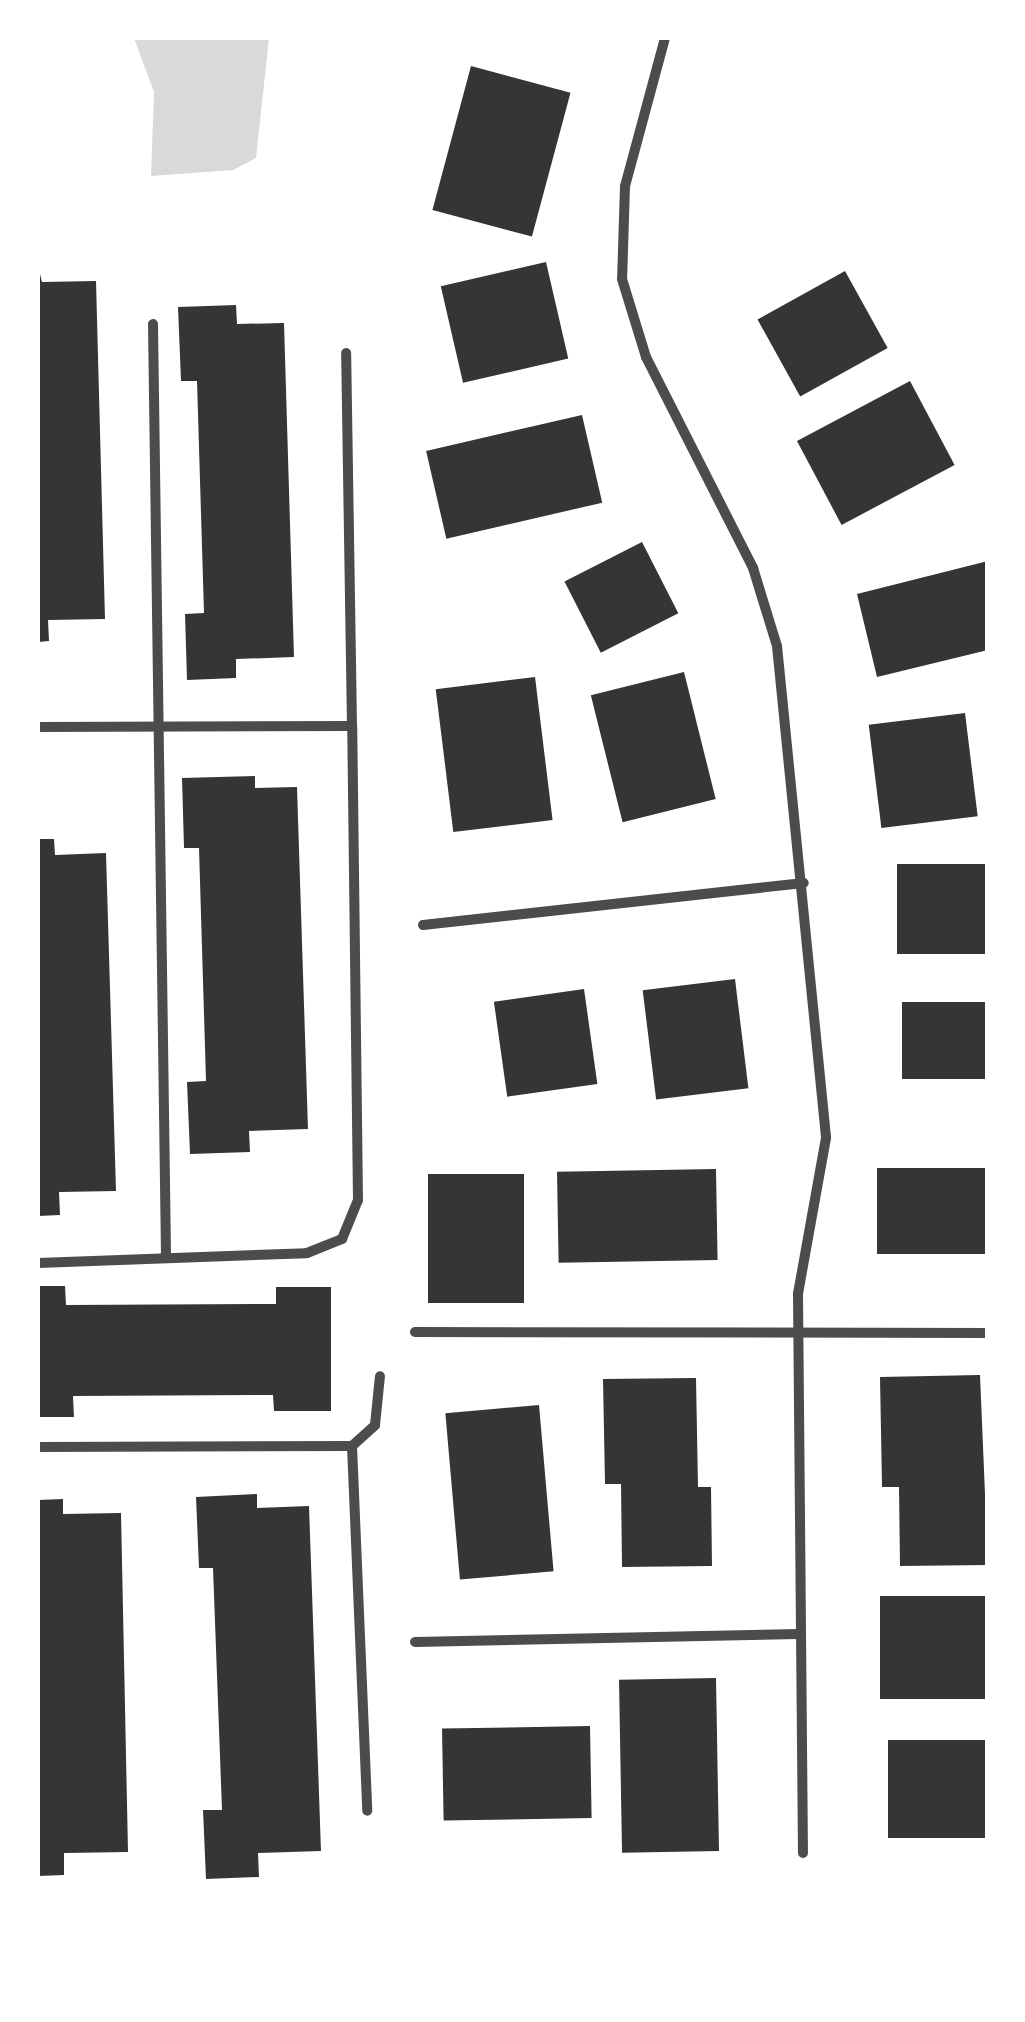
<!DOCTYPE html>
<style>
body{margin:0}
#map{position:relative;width:1025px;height:2022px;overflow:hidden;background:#fff;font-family:"Work Sans",sans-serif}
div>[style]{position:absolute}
.water>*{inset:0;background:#d9d9d9}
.building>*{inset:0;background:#353535;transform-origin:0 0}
.minor>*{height:10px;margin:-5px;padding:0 5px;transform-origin:5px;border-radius:5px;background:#4c4c4c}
span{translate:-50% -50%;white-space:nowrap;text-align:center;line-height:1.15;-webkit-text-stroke:10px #fff;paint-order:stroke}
.frame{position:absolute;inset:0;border:40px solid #fff;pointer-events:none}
</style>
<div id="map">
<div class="water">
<div style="clip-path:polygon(269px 38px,256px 158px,233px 170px,151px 176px,154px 92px,134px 38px)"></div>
</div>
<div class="building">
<div style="left:471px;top:66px;width:103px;height:149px;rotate:15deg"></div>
<div style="left:546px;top:262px;width:99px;height:108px;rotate:77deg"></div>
<div style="clip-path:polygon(38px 266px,42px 282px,96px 281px,105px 619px,48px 620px,49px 641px,38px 642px)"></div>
<div style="left:845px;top:271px;width:88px;height:100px;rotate:61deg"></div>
<div style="clip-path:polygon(236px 305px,237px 324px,284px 323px,294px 657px,236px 659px,236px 678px,187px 680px,185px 614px,204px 613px,197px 381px,181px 381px,178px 307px)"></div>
<div style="left:910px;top:381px;width:95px;height:128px;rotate:62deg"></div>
<div style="left:582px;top:415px;width:90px;height:160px;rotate:77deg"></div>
<div style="left:642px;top:542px;width:80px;height:87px;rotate:63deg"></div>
<div style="clip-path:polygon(988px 561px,988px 650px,877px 677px,857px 594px)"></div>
<div style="left:684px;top:672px;width:131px;height:96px;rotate:76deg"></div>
<div style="left:535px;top:677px;width:144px;height:100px;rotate:83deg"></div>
<div style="left:965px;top:713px;width:104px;height:97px;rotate:83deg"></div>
<div style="clip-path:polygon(255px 776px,255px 788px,297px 787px,308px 1129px,249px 1131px,250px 1152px,190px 1154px,187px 1082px,206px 1081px,199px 848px,184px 848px,182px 778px)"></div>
<div style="clip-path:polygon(38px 839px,54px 839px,55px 855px,106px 853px,116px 1191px,59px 1192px,60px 1215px,38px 1216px)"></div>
<div style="left:988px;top:864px;width:90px;height:91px;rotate:90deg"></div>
<div style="left:735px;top:979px;width:110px;height:93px;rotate:83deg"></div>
<div style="left:584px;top:989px;width:96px;height:91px;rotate:82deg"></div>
<div style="left:988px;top:1002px;width:77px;height:86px;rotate:90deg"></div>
<div style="left:988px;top:1168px;width:86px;height:111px;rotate:90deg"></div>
<div style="left:716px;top:1169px;width:91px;height:159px;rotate:89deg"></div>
<div style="left:524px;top:1174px;width:129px;height:96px;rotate:90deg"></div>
<div style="clip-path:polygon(38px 1286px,65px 1286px,66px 1305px,276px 1304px,276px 1287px,331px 1287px,331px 1411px,274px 1411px,273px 1395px,73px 1396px,74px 1417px,38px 1417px)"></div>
<div style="clip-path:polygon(980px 1375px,988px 1565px,900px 1566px,899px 1487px,882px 1487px,880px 1377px)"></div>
<div style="clip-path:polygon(696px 1378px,698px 1487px,711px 1487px,712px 1566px,622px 1567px,621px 1484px,605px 1484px,603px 1379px)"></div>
<div style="left:539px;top:1405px;width:167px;height:94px;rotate:85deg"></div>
<div style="clip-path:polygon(257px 1494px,257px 1508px,309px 1506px,321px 1851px,258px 1853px,259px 1877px,206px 1879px,203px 1810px,222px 1810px,213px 1568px,199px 1568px,196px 1497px)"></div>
<div style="clip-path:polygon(63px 1499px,63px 1514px,121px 1513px,128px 1852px,64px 1853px,64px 1875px,38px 1876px,38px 1500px)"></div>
<div style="left:988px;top:1596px;width:103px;height:108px;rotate:90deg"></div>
<div style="left:716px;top:1678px;width:173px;height:97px;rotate:89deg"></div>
<div style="left:590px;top:1726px;width:92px;height:148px;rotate:89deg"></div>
<div style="left:988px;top:1740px;width:98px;height:100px;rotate:90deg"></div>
</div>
<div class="minor">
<div style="left:665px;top:38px;width:153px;rotate:105.1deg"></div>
<div style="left:625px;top:186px;width:93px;rotate:91.8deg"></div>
<div style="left:622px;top:279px;width:82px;rotate:72.9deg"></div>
<div style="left:646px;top:357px;width:237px;rotate:63.1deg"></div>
<div style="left:753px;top:568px;width:82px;rotate:72.9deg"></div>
<div style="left:777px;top:646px;width:494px;rotate:84.3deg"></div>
<div style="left:826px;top:1138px;width:158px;rotate:100.2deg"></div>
<div style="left:798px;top:1294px;width:559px;rotate:89.49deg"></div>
<div style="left:153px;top:324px;width:934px;rotate:89.2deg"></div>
<div style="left:38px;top:727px;width:314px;rotate:-0.2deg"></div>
<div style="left:352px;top:726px;width:373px;rotate:-90.9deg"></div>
<div style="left:423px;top:925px;width:383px;rotate:-6.3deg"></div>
<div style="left:38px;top:1263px;width:269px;rotate:-2.1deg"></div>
<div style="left:307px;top:1253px;width:38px;rotate:-22deg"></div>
<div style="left:342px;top:1239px;width:42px;rotate:-67.7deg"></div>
<div style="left:358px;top:1200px;width:474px;rotate:-90.7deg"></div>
<div style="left:415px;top:1332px;width:573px;rotate:0.1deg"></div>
<div style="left:352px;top:1446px;width:31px;rotate:-42deg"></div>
<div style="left:375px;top:1425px;width:49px;rotate:-84.2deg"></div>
<div style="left:38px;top:1447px;width:314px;rotate:-0.2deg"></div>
<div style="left:352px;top:1446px;width:365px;rotate:87.6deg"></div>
<div style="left:415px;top:1642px;width:384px;rotate:-1.2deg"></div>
</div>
<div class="frame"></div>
</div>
